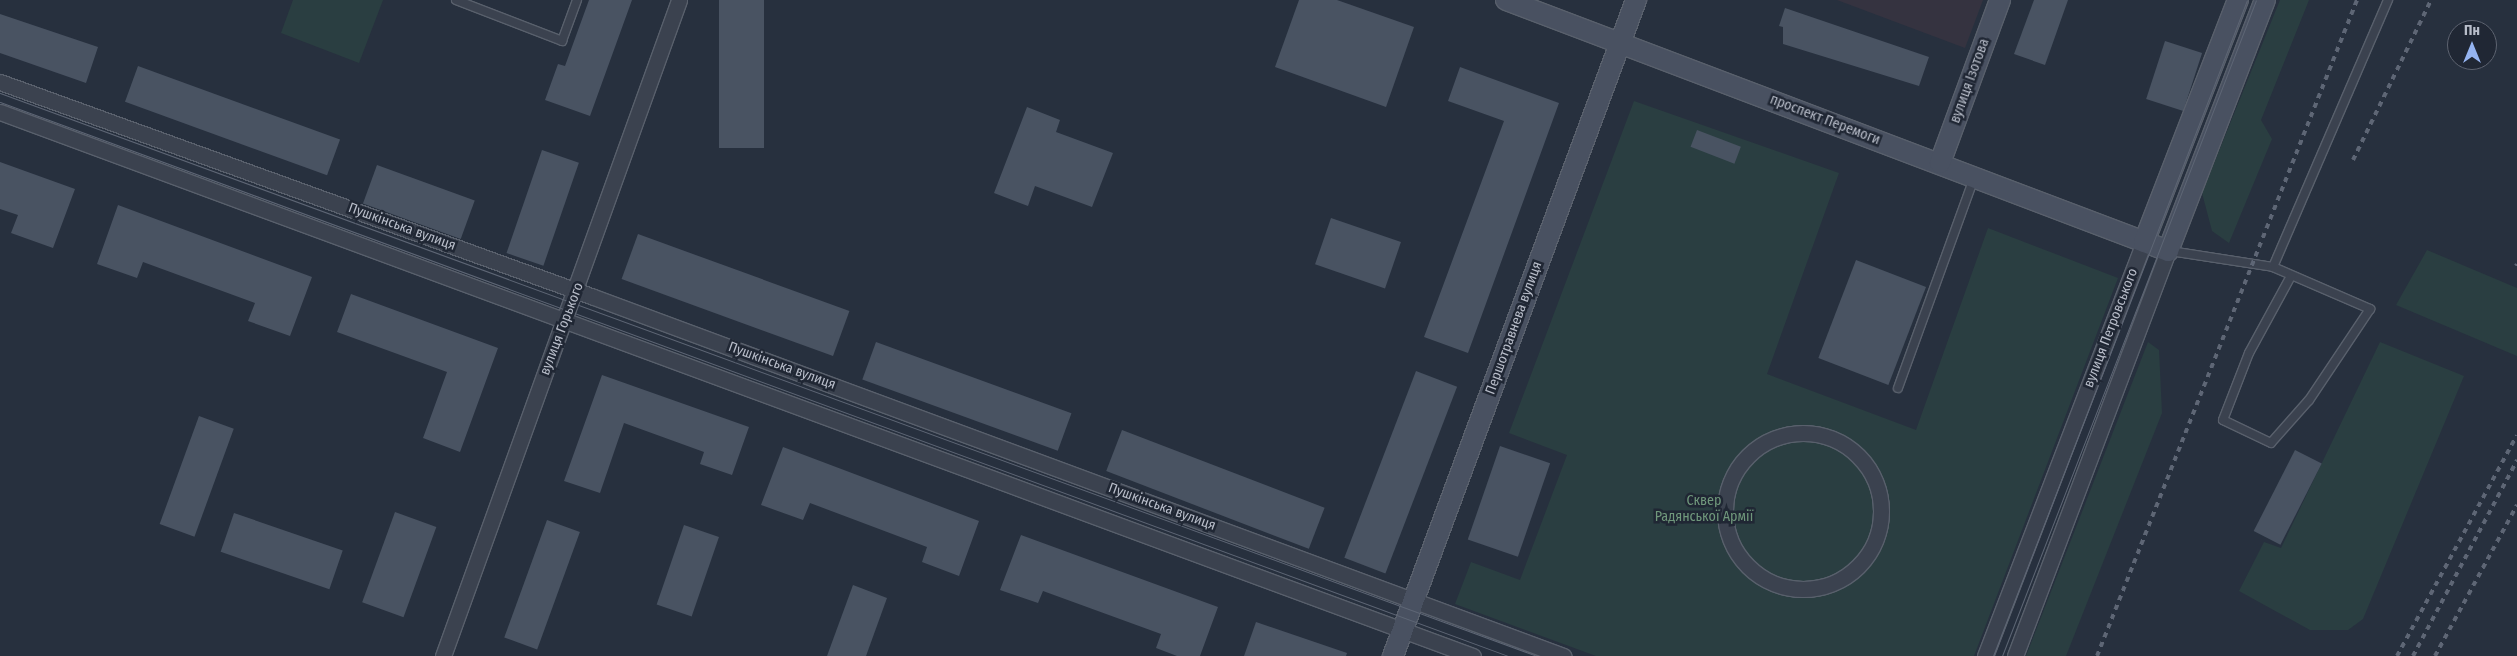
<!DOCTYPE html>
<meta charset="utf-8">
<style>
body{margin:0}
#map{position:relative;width:2517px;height:656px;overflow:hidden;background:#27303e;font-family:"Fira Sans Condensed",sans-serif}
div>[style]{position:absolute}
.medical>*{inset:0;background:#353340}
.green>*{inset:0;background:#2a3e41}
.building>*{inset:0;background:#495362;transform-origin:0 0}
.roads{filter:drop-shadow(1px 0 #59606c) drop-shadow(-1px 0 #59606c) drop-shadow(0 1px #59606c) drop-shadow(0 -1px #59606c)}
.lane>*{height:8px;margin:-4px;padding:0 4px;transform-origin:4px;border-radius:4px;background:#3b424f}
.street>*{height:15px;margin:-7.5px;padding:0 7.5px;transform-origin:7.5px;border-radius:7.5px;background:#3b424f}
.street>.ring{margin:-7.5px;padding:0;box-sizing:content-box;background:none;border:15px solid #3b424f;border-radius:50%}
.secondary>*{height:20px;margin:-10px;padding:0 10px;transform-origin:10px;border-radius:10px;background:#495161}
.tram>*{height:1px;margin:-0.5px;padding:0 0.5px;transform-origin:0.5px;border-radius:0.5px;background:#5e6675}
.rail>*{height:4px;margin-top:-2px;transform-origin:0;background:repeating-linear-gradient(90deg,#5e6675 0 5px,transparent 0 10px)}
span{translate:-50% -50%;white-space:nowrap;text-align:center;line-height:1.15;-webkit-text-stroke:5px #202734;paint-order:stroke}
.street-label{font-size:14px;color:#b8bdc9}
.park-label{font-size:14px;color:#70987c}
.north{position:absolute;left:2447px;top:20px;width:50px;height:50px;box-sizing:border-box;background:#202734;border:1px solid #5d6370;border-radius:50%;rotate:0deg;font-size:14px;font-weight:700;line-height:20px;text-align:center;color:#b8bdc9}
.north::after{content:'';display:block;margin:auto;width:18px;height:22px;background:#95b4f1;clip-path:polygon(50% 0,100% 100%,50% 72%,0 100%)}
</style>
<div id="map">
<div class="medical">
<div style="clip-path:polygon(1837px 0,1983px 0,1965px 48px)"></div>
</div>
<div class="green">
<div style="clip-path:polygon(293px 0,383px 0,359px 63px,281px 33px)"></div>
<div style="clip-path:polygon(2280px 0,2309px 0,2261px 120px,2272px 139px,2229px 243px,2212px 231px,2202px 193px)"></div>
<div style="clip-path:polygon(1634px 101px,1839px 173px,1767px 374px,1916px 430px,1988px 228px,2118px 278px,1974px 656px,1596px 656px,1455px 604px,1471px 562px,1520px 580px,1567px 455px,1509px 433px)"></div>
<div style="clip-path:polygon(2427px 250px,2517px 288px,2517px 356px,2396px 305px)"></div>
<div style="clip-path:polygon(2148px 342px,2159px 350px,2162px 413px,2066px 656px,2026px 656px)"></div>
<div style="clip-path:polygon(2380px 342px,2464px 376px,2363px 619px,2348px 630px,2310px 630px,2239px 591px,2264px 542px,2281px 548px)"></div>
</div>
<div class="building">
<div style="clip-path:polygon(589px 0,632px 0,590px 116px,545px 100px,558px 64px,565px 66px)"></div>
<div style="left:719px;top:0;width:45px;height:148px"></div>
<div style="clip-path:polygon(1299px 0,1337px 0,1414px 27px,1386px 107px,1275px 67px)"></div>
<div style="clip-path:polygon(2034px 0,2068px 0,2045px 65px,2014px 54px)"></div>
<div style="clip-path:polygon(1785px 8px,1929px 57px,1919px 86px,1783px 44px,1783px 27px,1779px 26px)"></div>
<div style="clip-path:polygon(0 14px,98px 47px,86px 83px,0 53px)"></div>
<div style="left:2165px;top:41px;width:39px;height:61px;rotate:18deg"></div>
<div style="left:138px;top:66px;width:215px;height:38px;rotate:20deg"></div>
<div style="clip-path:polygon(1460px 67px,1559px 103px,1468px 353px,1424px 337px,1504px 121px,1448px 101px)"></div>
<div style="clip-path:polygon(1027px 107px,1060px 120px,1056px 132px,1113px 153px,1092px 207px,1035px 186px,1028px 206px,994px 193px)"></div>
<div style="left:1697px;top:130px;width:47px;height:18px;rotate:21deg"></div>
<div style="left:542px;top:150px;width:39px;height:109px;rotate:19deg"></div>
<div style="clip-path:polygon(0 162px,75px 189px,53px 248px,11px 233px,18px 215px,0 209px)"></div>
<div style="left:377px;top:165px;width:104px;height:41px;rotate:20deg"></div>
<div style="clip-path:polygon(118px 205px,312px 277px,290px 336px,248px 321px,255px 303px,143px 262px,137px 278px,97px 264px)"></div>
<div style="left:1331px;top:218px;width:74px;height:49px;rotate:19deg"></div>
<div style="left:638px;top:234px;width:225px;height:48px;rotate:20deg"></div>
<div style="left:1856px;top:260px;width:75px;height:105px;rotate:21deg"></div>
<div style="clip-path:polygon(351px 294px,498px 348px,460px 452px,423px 438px,447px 372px,337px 332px)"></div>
<div style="left:876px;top:342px;width:208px;height:40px;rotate:20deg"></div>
<div style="left:1416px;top:371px;width:44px;height:200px;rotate:21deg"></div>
<div style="clip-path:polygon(602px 375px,749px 427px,732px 475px,700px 464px,704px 452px,624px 423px,600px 493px,564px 481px)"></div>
<div style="left:199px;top:416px;width:37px;height:115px;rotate:20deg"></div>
<div style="left:1122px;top:430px;width:217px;height:44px;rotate:21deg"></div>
<div style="left:1500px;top:446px;width:53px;height:99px;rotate:19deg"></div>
<div style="clip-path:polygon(783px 447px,979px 521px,959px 576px,922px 562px,927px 547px,810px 503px,803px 520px,761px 505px)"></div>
<div style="left:2295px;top:450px;width:30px;height:91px;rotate:27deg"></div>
<div style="left:395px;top:512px;width:44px;height:96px;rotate:20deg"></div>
<div style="left:234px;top:513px;width:115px;height:41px;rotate:19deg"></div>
<div style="left:547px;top:520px;width:35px;height:125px;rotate:20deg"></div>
<div style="left:684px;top:525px;width:37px;height:84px;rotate:19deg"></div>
<div style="clip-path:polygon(1021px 535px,1218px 607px,1200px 656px,1177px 656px,1156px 648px,1161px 634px,1043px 591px,1038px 603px,1000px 590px)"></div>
<div style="clip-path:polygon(853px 585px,887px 598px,866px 656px,827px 656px)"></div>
<div style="clip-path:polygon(1256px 622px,1347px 653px,1346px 656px,1244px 656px)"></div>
</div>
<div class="roads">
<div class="lane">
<div style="left:456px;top:0;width:114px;rotate:21.1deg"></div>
<div style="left:562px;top:41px;width:44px;rotate:-69.9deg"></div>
<div style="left:2170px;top:251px;width:104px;rotate:8.8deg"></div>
<div style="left:2273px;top:267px;width:106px;rotate:23.4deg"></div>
<div style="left:2370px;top:309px;width:110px;rotate:123.8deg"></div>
<div style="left:2309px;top:400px;width:57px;rotate:131.5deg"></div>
<div style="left:2271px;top:443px;width:53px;rotate:-154.4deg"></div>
<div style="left:2223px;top:420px;width:72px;rotate:-68.8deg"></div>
<div style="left:2249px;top:353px;width:88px;rotate:-61.4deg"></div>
<div style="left:2273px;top:267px;width:291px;rotate:-66.7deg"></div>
<div style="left:1898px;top:388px;width:223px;rotate:-70.1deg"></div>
</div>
<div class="street">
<div style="left:0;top:82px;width:629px;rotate:19.91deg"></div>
<div style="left:591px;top:296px;width:1037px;rotate:20.32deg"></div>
<div style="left:0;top:112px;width:1570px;rotate:20.27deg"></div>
<div class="ring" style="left:1725px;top:433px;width:141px;height:141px"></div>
<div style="left:443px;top:656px;width:697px;rotate:-70.21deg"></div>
<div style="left:1985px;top:656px;width:443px;rotate:-69deg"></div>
<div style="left:2015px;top:656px;width:433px;rotate:-69.3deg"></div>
</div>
<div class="secondary">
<div style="left:1506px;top:0;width:708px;rotate:20.76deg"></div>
<div style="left:2168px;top:251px;width:269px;rotate:-68.9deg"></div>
<div style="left:1940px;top:163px;width:174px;rotate:-69.8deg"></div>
<div style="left:2144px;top:242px;width:260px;rotate:-68.8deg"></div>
<div style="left:1393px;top:656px;width:700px;rotate:-69.67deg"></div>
</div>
</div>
<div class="tram">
<div style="left:0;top:93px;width:1637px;rotate:20.12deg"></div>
<div style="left:0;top:102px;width:1607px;rotate:20.17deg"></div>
<div style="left:1993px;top:656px;width:703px;rotate:-68.83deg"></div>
<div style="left:2002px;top:656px;width:703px;rotate:-68.83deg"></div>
</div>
<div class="rail">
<div style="left:2353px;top:160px;width:178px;rotate:-64deg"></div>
<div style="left:2516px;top:266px;width:2px;rotate:-63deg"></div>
<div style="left:2097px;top:656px;width:706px;rotate:-68.38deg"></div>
<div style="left:2397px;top:656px;width:251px;rotate:-61.5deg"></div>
<div style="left:2413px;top:656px;width:222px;rotate:-62deg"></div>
<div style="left:2435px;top:656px;width:172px;rotate:-61.5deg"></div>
</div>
<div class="street-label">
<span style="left:1970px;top:81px;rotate:-70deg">вулиця Ізотова</span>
<span style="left:1825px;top:120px;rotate:21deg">проспект Перемоги</span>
<span style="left:402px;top:227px;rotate:20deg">Пушкінська вулиця</span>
<span style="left:1514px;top:328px;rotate:-70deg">Першотравнева вулиця</span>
<span style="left:2111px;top:328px;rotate:-69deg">вулиця Петровського</span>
<span style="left:562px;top:329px;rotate:-69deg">вулиця Горького</span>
<span style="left:782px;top:366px;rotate:20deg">Пушкінська вулиця</span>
<span style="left:1162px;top:507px;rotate:20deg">Пушкінська вулиця</span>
</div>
<div class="park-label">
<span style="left:1704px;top:509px">Сквер<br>Радянської Армії</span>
</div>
<div class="north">Пн</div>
</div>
